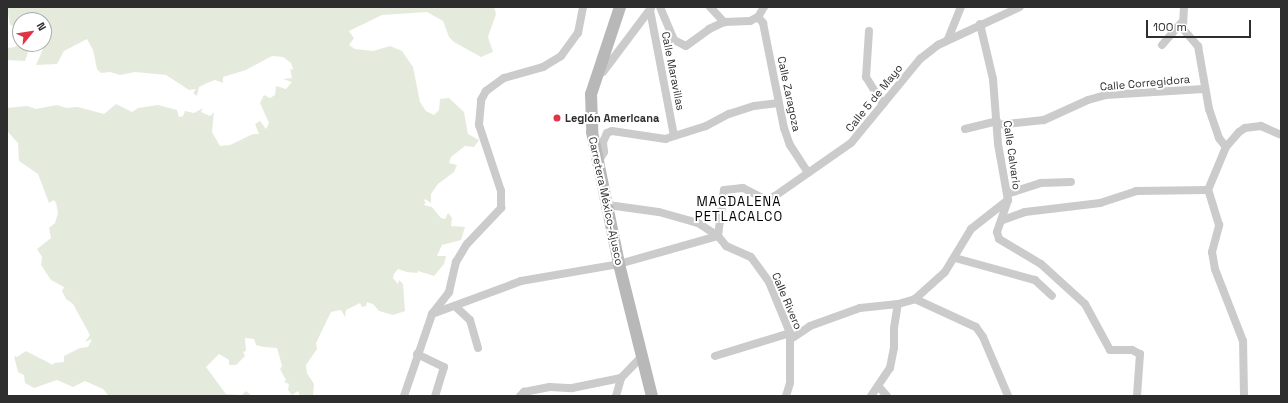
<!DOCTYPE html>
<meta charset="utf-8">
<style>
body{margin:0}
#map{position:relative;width:1288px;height:403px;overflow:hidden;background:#fff;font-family:"Space Grotesk",sans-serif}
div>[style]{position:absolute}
.green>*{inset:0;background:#e5ebdc}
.street>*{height:8px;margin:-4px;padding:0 4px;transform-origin:4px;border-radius:4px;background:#cbcbcb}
.secondary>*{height:12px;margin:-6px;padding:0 6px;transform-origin:6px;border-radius:6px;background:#b8b8b8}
.dots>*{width:11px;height:11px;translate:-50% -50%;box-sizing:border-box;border:2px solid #fff;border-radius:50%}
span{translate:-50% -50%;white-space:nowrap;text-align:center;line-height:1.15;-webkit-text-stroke:4px #fff;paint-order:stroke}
.street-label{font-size:11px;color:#2e2e2e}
.poi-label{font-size:11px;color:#2e2e2e;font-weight:700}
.left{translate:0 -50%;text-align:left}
.quarter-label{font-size:13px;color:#000;letter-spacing:1px}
.frame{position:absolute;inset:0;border:8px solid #2e2e2e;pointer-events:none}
.north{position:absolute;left:12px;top:12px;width:40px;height:40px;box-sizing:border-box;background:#fff;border:1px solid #ababab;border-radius:50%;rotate:60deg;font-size:11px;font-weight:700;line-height:16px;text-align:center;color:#2e2e2e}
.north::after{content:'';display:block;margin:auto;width:14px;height:18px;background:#e13447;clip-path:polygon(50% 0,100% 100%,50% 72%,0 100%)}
.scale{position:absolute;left:1146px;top:20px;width:105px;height:18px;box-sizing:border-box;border:2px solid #2e2e2e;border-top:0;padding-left:5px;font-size:12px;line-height:14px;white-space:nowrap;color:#2e2e2e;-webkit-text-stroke:3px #fff;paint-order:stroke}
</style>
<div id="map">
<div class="green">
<div style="clip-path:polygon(7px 7px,494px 7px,496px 14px,488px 37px,493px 52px,481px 57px,454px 42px,449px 37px,443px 21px,427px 12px,382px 15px,349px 31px,354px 38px,349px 45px,355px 49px,373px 51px,390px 46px,402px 51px,413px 67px,420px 102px,426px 111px,434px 115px,439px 110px,440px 99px,449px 98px,464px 112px,468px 134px,479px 140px,474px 147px,465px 146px,451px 157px,449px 163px,457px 165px,454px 172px,438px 184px,431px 194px,431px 203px,425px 199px,424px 201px,426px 202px,424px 205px,432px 207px,441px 218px,445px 219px,448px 213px,452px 218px,451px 226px,465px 227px,461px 240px,442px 245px,437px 256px,446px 256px,444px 264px,434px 276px,418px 271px,417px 273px,407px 272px,398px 269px,394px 274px,393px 278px,398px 284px,399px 280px,403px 284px,405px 311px,393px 315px,379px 311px,373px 304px,367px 302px,366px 306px,362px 307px,360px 303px,346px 310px,345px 317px,341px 310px,331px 312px,316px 343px,317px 349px,306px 365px,307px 373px,314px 384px,313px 396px,300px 396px,298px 391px,292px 395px,288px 390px,289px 384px,284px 382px,286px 380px,280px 369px,282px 366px,277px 348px,264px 347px,256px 345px,254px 339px,245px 338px,246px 351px,243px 352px,245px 356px,236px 365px,229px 365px,229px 360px,219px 354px,206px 367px,226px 394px,242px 395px,246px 391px,252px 396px,270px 396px,109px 396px,103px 389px,85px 381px,73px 387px,57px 380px,34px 388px,25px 383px,24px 375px,18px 372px,14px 356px,17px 357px,26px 351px,53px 365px,54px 363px,64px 362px,64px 356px,80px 348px,88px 347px,92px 339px,85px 342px,90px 335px,73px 304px,66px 299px,62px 291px,64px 287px,51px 280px,41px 265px,42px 257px,37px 249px,51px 238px,49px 228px,55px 223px,58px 213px,56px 203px,54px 200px,49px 203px,38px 174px,19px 161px,18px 143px,7px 131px,7px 108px,27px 106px,36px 109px,57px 105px,66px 108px,78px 107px,104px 114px,116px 104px,132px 112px,138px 108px,158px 105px,177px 110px,179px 117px,183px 116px,185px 111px,194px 113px,203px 108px,201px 112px,210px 116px,214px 112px,212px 132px,220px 146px,230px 145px,253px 134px,259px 134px,255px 124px,260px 121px,266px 129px,269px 123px,260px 103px,264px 95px,270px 98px,275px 95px,276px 86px,286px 89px,292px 82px,283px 79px,292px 78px,290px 69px,293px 70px,291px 63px,283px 57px,272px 56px,246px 70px,223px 77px,223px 83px,215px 80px,207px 83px,199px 87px,197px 96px,193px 93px,196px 89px,189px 90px,166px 75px,135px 72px,120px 75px,110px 72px,101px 73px,97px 69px,93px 50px,87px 39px,64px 51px,57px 64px,36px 65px,43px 49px,31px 44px,25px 61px,7px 60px,7px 48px,15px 47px,20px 43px,44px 44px,44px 20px,20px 20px,20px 27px,10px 25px)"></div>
</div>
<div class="street">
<div style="left:660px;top:7px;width:36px;rotate:67deg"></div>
<div style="left:674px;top:40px;width:13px;rotate:27deg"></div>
<div style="left:686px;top:46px;width:29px;rotate:-36deg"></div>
<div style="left:709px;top:29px;width:17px;rotate:-25deg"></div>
<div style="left:724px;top:22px;width:26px;rotate:-2deg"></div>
<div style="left:750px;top:21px;width:9px;rotate:-27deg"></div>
<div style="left:710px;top:7px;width:21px;rotate:47deg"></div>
<div style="left:1184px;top:7px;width:22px;rotate:93deg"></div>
<div style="left:1183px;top:29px;width:23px;rotate:49deg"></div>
<div style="left:1198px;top:46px;width:64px;rotate:80.1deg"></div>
<div style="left:1209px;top:109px;width:31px;rotate:71deg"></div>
<div style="left:1219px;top:138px;width:11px;rotate:52deg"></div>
<div style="left:650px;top:10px;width:128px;rotate:79.2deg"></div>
<div style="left:758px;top:17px;width:8px;rotate:50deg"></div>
<div style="left:763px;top:23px;width:107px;rotate:78.7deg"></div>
<div style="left:784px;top:128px;width:18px;rotate:71deg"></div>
<div style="left:790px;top:145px;width:33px;rotate:57deg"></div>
<div style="left:758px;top:17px;width:12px;rotate:-59deg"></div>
<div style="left:980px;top:24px;width:57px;rotate:76.7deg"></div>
<div style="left:993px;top:79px;width:65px;rotate:85.6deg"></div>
<div style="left:998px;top:144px;width:57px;rotate:79.9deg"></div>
<div style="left:1008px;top:200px;width:34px;rotate:109deg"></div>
<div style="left:997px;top:232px;width:7px;rotate:74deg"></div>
<div style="left:999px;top:239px;width:49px;rotate:30.8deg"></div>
<div style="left:1041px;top:264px;width:59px;rotate:42.3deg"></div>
<div style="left:1085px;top:304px;width:52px;rotate:61.5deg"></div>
<div style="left:1110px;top:350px;width:22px"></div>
<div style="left:1132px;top:350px;width:9px;rotate:27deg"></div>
<div style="left:1140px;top:354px;width:42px;rotate:94.1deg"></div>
<div style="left:869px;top:31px;width:46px;rotate:93.7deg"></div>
<div style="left:866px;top:77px;width:32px;rotate:58deg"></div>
<div style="left:948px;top:39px;width:35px;rotate:-68deg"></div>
<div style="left:1162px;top:45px;width:30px;rotate:-49deg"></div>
<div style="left:603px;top:72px;width:80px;rotate:-53.1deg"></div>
<div style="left:997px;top:125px;width:47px;rotate:-6.1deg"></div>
<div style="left:1044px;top:120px;width:48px;rotate:-24.4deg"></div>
<div style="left:1088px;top:100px;width:18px;rotate:-16deg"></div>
<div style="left:1105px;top:95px;width:99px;rotate:-3.5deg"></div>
<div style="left:965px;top:129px;width:33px;rotate:-14deg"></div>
<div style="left:597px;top:164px;width:14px;rotate:-60deg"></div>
<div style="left:604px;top:152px;width:10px;rotate:-96deg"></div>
<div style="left:603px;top:142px;width:10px;rotate:-66deg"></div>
<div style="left:607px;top:133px;width:5px;rotate:-22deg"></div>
<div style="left:612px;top:131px;width:54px;rotate:8.6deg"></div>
<div style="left:665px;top:139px;width:43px;rotate:-17.6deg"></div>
<div style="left:706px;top:126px;width:26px;rotate:-28deg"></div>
<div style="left:729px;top:114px;width:26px;rotate:-18deg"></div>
<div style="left:754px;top:106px;width:25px;rotate:-7deg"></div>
<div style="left:1007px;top:194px;width:36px;rotate:-18deg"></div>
<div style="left:1041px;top:183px;width:30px;rotate:-2deg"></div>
<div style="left:608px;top:205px;width:51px;rotate:7.8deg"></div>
<div style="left:659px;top:212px;width:41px;rotate:15.8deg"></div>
<div style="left:698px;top:223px;width:24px;rotate:33deg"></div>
<div style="left:718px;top:236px;width:13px;rotate:51deg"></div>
<div style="left:726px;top:246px;width:27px;rotate:24deg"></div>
<div style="left:751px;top:257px;width:31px;rotate:54deg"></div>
<div style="left:769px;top:282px;width:55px;rotate:67.6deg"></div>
<div style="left:790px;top:333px;width:50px;rotate:90deg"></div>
<div style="left:790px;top:383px;width:14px;rotate:107deg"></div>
<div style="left:1003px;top:220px;width:23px;rotate:-20deg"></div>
<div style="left:1025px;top:212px;width:76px;rotate:-6.8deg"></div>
<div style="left:1100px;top:203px;width:38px;rotate:-18deg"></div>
<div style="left:1136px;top:191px;width:72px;rotate:-0.8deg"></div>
<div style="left:718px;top:236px;width:46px;rotate:-82.6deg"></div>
<div style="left:724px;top:190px;width:19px;rotate:-6deg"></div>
<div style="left:743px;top:188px;width:27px;rotate:27deg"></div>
<div style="left:767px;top:200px;width:9px;rotate:-27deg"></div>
<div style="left:775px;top:196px;width:93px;rotate:-34.9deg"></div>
<div style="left:851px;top:143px;width:109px;rotate:-50.6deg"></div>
<div style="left:920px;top:59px;width:23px;rotate:-38deg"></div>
<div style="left:938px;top:45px;width:90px;rotate:-24.9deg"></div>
<div style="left:955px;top:258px;width:83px;rotate:15.4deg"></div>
<div style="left:1035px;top:280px;width:23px;rotate:43deg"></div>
<div style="left:915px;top:299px;width:40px;rotate:-42deg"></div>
<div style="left:945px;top:272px;width:50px;rotate:-58.8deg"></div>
<div style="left:971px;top:229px;width:47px;rotate:-38.1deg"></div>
<div style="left:456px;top:307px;width:19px;rotate:43deg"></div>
<div style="left:470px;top:320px;width:29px;rotate:74deg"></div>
<div style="left:432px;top:314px;width:95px;rotate:-20.3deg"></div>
<div style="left:521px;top:281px;width:99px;rotate:-9.8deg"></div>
<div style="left:619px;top:264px;width:103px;rotate:-15.8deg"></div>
<div style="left:791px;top:339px;width:23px;rotate:-34deg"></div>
<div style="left:810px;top:326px;width:53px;rotate:-19.8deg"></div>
<div style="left:860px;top:308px;width:38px;rotate:-6deg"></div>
<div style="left:898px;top:304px;width:18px;rotate:-16deg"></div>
<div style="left:915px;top:299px;width:67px;rotate:24.7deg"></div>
<div style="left:976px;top:327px;width:12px;rotate:55deg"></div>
<div style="left:983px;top:337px;width:64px;rotate:67deg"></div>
<div style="left:417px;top:354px;width:30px;rotate:26deg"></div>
<div style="left:444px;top:367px;width:30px;rotate:107deg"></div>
<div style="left:715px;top:356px;width:78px;rotate:-17deg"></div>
<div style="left:878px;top:386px;width:13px;rotate:48deg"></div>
<div style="left:404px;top:396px;width:87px;rotate:-71.1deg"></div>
<div style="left:432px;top:314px;width:28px;rotate:-52deg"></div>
<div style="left:449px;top:292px;width:31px;rotate:-77deg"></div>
<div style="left:456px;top:262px;width:21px;rotate:-59deg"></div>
<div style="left:467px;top:244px;width:50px;rotate:-46.6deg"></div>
<div style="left:501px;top:208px;width:17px;rotate:-90deg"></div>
<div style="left:501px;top:191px;width:70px;rotate:-108.4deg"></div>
<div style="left:479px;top:125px;width:25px;rotate:-85deg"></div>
<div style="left:481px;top:100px;width:10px;rotate:-61deg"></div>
<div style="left:486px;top:91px;width:22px;rotate:-36deg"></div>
<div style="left:504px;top:78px;width:41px;rotate:-15.8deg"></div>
<div style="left:543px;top:67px;width:21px;rotate:-31deg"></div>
<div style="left:561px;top:56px;width:29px;rotate:-54deg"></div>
<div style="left:578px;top:33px;width:26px;rotate:-79deg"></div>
<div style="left:520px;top:396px;width:6px;rotate:-45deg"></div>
<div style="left:524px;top:392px;width:26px;rotate:-11deg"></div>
<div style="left:550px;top:387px;width:22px;rotate:3deg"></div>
<div style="left:572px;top:388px;width:50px;rotate:-11.5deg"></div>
<div style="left:616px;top:396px;width:19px;rotate:-74deg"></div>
<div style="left:621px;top:378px;width:28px;rotate:-46deg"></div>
<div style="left:871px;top:396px;width:34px;rotate:-56deg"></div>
<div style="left:890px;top:368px;width:20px;rotate:-79deg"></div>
<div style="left:894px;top:348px;width:20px;rotate:-90deg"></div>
<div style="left:894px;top:328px;width:24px;rotate:-81deg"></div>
<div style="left:1244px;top:396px;width:55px;rotate:-91deg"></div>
<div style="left:1243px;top:341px;width:77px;rotate:-111.3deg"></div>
<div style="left:1215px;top:269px;width:17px;rotate:-100deg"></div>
<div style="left:1212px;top:252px;width:28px;rotate:-75deg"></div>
<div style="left:1219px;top:225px;width:37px;rotate:-107deg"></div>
<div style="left:1208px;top:190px;width:47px;rotate:-67.3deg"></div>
<div style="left:1226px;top:147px;width:20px;rotate:-49deg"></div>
<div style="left:1239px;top:132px;width:7px;rotate:-34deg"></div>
<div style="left:1245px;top:128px;width:16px;rotate:-7deg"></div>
<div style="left:1261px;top:126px;width:22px;rotate:24deg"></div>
</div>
<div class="secondary">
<div style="left:620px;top:7px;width:92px;rotate:108.4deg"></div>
<div style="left:591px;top:94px;width:38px;rotate:88deg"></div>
<div style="left:592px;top:132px;width:135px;rotate:78.4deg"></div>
<div style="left:619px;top:264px;width:136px;rotate:76deg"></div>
</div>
<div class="dots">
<div style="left:557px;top:118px;background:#e13447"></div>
</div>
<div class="street-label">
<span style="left:673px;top:71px;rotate:79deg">Calle Maravillas</span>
<span style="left:1145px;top:83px;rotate:-5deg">Calle Corregidora</span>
<span style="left:789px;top:94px;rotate:78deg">Calle Zaragoza</span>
<span style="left:874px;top:98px;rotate:-51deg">Calle 5 de Mayo</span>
<span style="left:1012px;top:155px;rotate:82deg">Calle Calvario</span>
<span style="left:606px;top:201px;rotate:78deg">Carretera México-Ajusco</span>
<span style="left:787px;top:301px;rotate:67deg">Calle Rivero</span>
</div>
<div class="poi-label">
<span class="left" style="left:565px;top:118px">Legión Americana</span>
</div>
<div class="quarter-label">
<span style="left:739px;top:210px">MAGDALENA<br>PETLACALCO</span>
</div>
<div class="frame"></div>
<div class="north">N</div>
<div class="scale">100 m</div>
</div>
